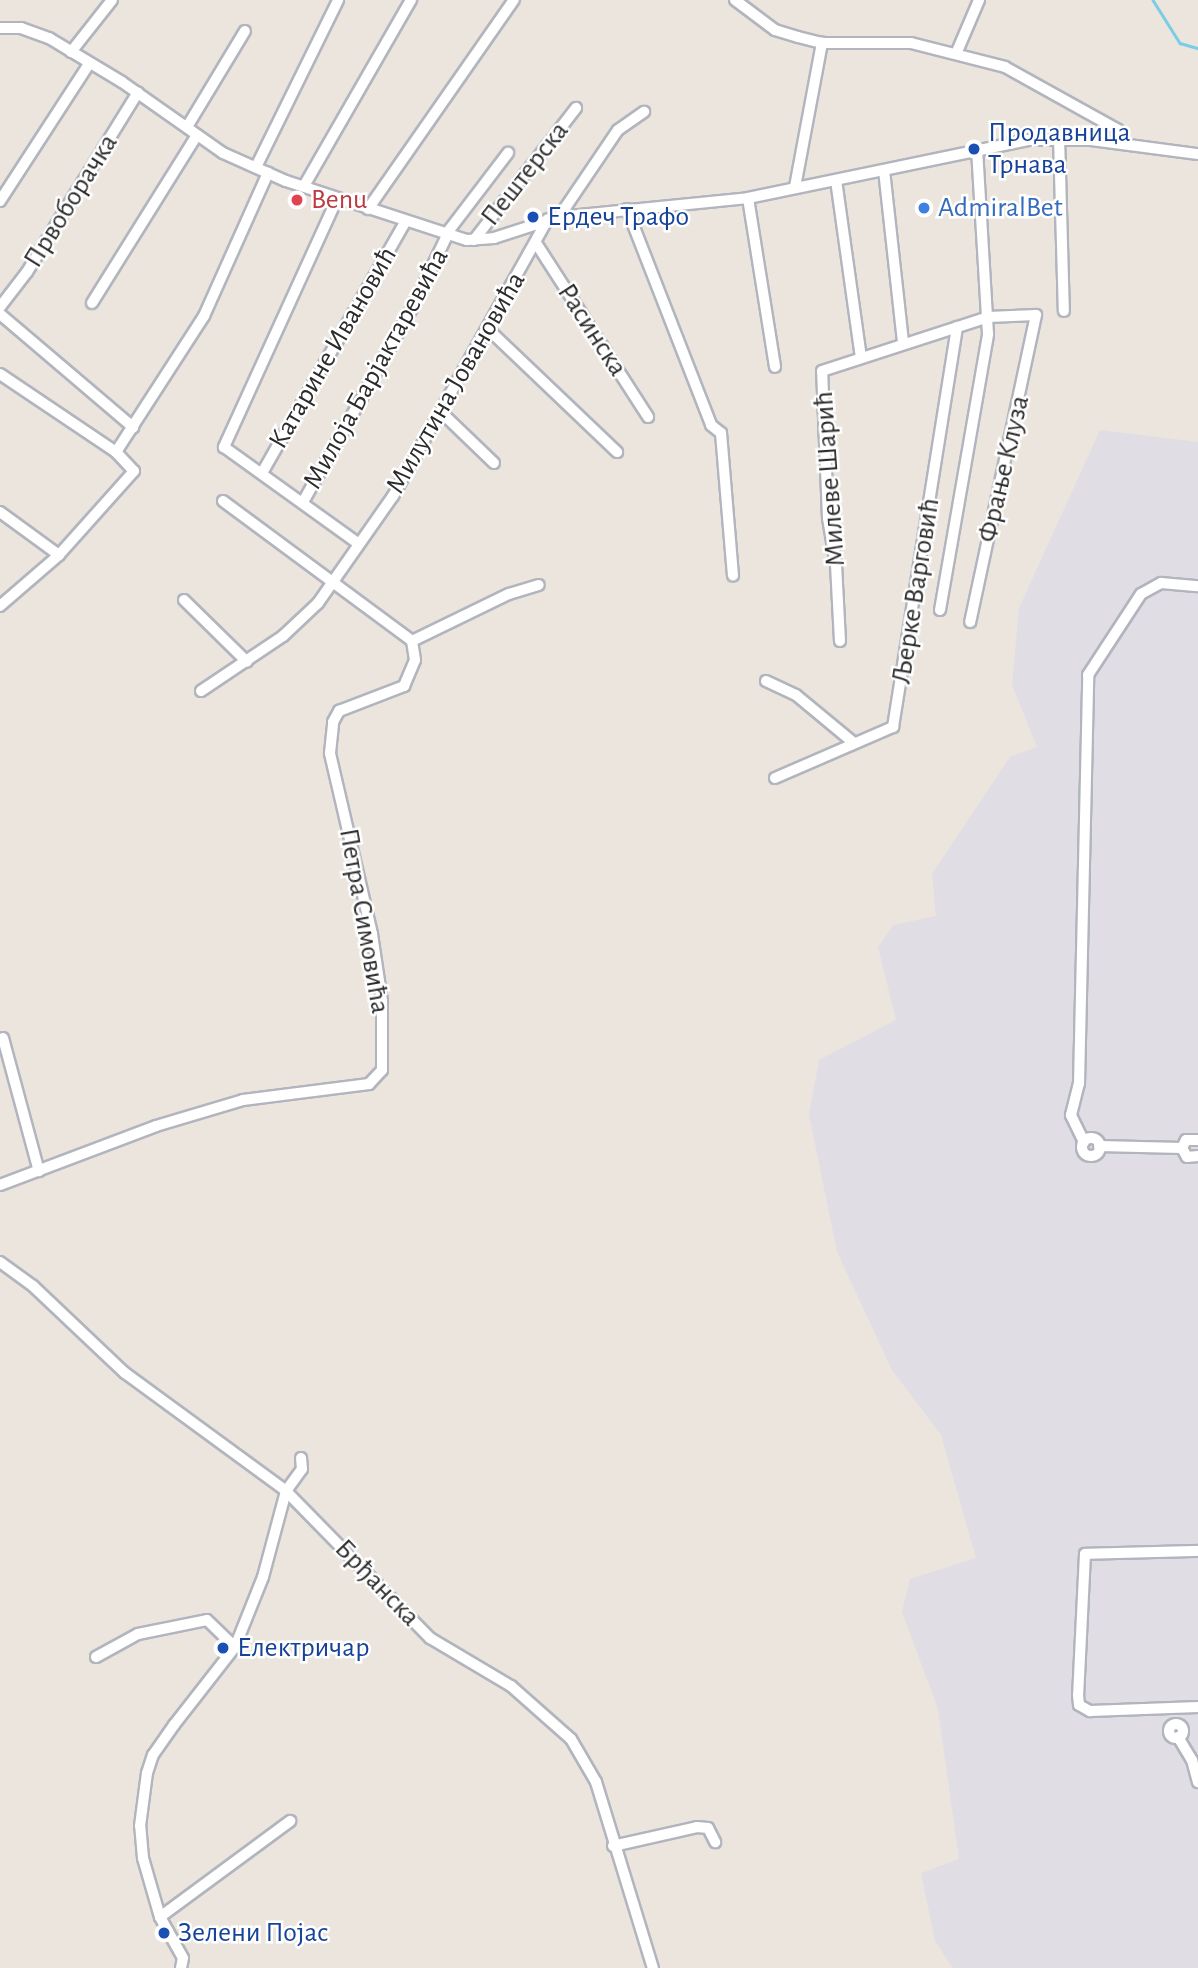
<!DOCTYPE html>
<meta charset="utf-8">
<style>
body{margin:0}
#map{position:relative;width:1198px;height:1968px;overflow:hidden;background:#ebe5de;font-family:"Alegreya Sans",sans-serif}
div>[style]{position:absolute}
.industrial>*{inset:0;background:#e0dee4}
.stream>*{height:2.5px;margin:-1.25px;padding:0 1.25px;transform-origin:1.25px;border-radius:1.25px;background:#7bcde3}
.roads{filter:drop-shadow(2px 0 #b2b5bd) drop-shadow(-2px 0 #b2b5bd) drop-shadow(0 2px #b2b5bd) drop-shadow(0 -2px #b2b5bd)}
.minor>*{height:10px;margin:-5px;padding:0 5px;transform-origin:5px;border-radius:5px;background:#fff}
.minor>.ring{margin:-5px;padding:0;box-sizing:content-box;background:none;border:10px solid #fff;border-radius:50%}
.dots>*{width:19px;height:19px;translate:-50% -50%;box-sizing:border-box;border:4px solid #fff;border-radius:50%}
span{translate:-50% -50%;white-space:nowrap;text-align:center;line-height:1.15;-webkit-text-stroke:5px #fff;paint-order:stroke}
.transit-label{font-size:28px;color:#164399}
.left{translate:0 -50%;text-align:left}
.street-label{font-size:28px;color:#2b2b2b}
.health-label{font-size:28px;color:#be3a42}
.shop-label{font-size:28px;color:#366cbe}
</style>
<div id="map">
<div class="industrial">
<div style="clip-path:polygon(1100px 430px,1198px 442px,1198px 1968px,953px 1968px,935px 1941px,921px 1873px,959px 1859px,938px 1709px,902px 1612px,910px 1579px,976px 1558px,941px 1435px,892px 1370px,837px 1252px,809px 1114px,819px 1060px,896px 1020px,878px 947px,893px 925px,936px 916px,932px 874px,1010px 757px,1037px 747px,1012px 685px,1019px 608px)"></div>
</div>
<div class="stream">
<div style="left:1153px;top:0;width:51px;rotate:57.9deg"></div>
<div style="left:1180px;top:43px;width:19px;rotate:16deg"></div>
</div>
<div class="roads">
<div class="minor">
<div style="left:735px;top:0;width:50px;rotate:36.9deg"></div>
<div style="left:775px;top:30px;width:24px;rotate:17deg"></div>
<div style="left:798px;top:37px;width:25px;rotate:14deg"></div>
<div style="left:822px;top:43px;width:89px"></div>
<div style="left:911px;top:43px;width:97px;rotate:14.3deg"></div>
<div style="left:1005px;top:67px;width:129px;rotate:29.1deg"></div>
<div style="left:1118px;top:130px;width:12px;rotate:90deg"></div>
<div style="left:0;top:28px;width:21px"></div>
<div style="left:21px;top:28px;width:30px;rotate:20deg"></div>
<div style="left:49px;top:38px;width:85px;rotate:31.1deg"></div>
<div style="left:122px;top:82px;width:123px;rotate:35.1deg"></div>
<div style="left:223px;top:153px;width:69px;rotate:24deg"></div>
<div style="left:286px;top:181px;width:190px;rotate:18.1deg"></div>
<div style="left:467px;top:240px;width:27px;rotate:-4deg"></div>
<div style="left:494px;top:238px;width:68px;rotate:-17.9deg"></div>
<div style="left:559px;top:217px;width:190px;rotate:-5.7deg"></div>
<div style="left:748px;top:198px;width:286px;rotate:-11.7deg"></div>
<div style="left:1028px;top:140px;width:63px"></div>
<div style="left:1091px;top:140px;width:108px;rotate:7.5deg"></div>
<div style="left:71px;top:52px;width:66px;rotate:-51.7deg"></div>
<div style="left:956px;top:54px;width:59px;rotate:-66.9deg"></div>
<div style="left:187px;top:127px;width:112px;rotate:-58.9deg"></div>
<div style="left:1059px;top:137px;width:174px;rotate:88.4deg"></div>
<div style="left:256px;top:167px;width:186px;rotate:-63.8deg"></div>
<div style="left:884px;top:170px;width:174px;rotate:83.7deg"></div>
<div style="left:836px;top:180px;width:179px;rotate:82deg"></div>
<div style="left:304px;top:186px;width:215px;rotate:-60.1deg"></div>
<div style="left:795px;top:187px;width:147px;rotate:-79.4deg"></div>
<div style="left:748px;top:198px;width:171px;rotate:80.9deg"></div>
<div style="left:337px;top:199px;width:273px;rotate:114.5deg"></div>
<div style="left:224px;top:447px;width:166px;rotate:35.7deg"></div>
<div style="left:0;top:201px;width:163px;rotate:-57deg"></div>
<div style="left:368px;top:209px;width:255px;rotate:-55.1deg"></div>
<div style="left:627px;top:209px;width:232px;rotate:68.7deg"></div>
<div style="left:711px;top:425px;width:13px;rotate:39deg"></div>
<div style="left:721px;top:433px;width:143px;rotate:85.2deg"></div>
<div style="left:559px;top:217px;width:105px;rotate:-55.9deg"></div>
<div style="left:618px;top:130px;width:32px;rotate:-35deg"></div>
<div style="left:474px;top:240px;width:167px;rotate:-52.3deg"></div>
<div style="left:536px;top:243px;width:207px;rotate:57.2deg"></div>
<div style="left:92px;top:303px;width:198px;rotate:-58deg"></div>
<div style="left:0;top:307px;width:44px;rotate:-52.4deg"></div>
<div style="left:27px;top:272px;width:211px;rotate:-58.3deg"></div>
<div style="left:0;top:314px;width:175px;rotate:40.4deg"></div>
<div style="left:489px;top:330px;width:177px;rotate:43.6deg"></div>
<div style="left:0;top:374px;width:140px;rotate:33.9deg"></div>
<div style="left:116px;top:452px;width:26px;rotate:47deg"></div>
<div style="left:134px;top:471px;width:113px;rotate:131.8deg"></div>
<div style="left:59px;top:555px;width:78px;rotate:139.2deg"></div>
<div style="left:442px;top:413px;width:72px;rotate:43.9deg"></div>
<div style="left:116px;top:452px;width:162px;rotate:-57.1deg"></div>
<div style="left:204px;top:316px;width:157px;rotate:-65.9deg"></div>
<div style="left:262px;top:473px;width:289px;rotate:-60.3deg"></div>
<div style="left:223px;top:501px;width:235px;rotate:36.5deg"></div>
<div style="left:303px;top:502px;width:224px;rotate:-60.6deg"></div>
<div style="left:413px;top:307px;width:86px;rotate:-64.6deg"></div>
<div style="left:450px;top:229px;width:96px;rotate:-52.7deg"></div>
<div style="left:0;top:512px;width:73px;rotate:36.1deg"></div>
<div style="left:184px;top:600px;width:88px;rotate:44.5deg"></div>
<div style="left:940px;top:610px;width:280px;rotate:-80.1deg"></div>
<div style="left:988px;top:334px;width:185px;rotate:-93.4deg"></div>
<div style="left:840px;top:641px;width:76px;rotate:-93deg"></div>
<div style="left:836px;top:565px;width:48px;rotate:-99.7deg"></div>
<div style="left:828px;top:518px;width:147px;rotate:-92.3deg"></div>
<div style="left:822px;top:371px;width:175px;rotate:-18deg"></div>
<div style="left:988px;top:317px;width:48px;rotate:-2.4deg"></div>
<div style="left:1036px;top:315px;width:314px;rotate:102.1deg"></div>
<div style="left:766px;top:681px;width:33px;rotate:25deg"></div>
<div style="left:796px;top:695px;width:75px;rotate:39.6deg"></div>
<div style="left:201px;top:691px;width:99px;rotate:-33.9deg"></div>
<div style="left:283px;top:636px;width:48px;rotate:-43.3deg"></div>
<div style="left:318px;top:603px;width:131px;rotate:-55deg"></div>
<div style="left:393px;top:496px;width:317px;rotate:-60.8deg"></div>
<div style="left:775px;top:778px;width:129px;rotate:-23.4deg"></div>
<div style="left:893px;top:727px;width:405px;rotate:-80.9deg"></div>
<div style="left:3px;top:1038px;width:138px;rotate:74.9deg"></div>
<div class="ring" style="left:1082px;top:1138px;width:8px;height:8px"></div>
<div style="left:1198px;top:1140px;width:12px;rotate:180deg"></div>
<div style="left:1186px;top:1140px;width:9px;rotate:117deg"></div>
<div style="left:1182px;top:1148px;width:10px;rotate:61deg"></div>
<div style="left:1187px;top:1157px;width:11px;rotate:-5deg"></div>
<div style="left:1084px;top:1142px;width:30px;rotate:-116deg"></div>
<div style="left:1071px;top:1115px;width:32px;rotate:-76deg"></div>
<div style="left:1079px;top:1084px;width:409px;rotate:-88.7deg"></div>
<div style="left:1088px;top:675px;width:97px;rotate:-56.8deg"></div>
<div style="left:1141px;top:594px;width:23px;rotate:-29deg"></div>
<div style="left:1161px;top:583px;width:37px;rotate:5deg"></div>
<div style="left:1099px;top:1146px;width:83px;rotate:1.4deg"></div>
<div style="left:0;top:1185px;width:167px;rotate:-20.7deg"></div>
<div style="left:156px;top:1126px;width:91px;rotate:-16.6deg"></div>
<div style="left:243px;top:1100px;width:127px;rotate:-7.2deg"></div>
<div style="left:369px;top:1084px;width:19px;rotate:-47deg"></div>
<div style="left:382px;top:1070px;width:69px;rotate:-90deg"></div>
<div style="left:382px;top:1001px;width:68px;rotate:-98.5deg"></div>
<div style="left:372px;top:934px;width:186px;rotate:-103.1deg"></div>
<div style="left:330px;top:753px;width:31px;rotate:-84deg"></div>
<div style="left:333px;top:722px;width:13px;rotate:-61deg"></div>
<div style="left:339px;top:711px;width:70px;rotate:-21deg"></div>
<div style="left:404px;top:686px;width:28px;rotate:-67deg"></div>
<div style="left:415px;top:660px;width:19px;rotate:-99deg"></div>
<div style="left:412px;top:641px;width:108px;rotate:-25.9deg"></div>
<div style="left:509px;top:594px;width:31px;rotate:-17deg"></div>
<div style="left:0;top:1262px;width:41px;rotate:36deg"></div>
<div style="left:33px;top:1286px;width:127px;rotate:43.4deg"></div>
<div style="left:125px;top:1373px;width:200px;rotate:36.2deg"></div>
<div style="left:286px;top:1491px;width:206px;rotate:45.6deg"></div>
<div style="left:430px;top:1638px;width:94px;rotate:30.7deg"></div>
<div style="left:511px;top:1686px;width:80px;rotate:41.5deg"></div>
<div style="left:571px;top:1739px;width:50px;rotate:59.8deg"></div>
<div style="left:596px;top:1782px;width:195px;rotate:73deg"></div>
<div style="left:1198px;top:1551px;width:113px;rotate:178.5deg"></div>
<div style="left:1085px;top:1554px;width:141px;rotate:92.8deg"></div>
<div style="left:1078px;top:1695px;width:10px;rotate:84deg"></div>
<div style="left:1079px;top:1705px;width:13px;rotate:29deg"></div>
<div style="left:1090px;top:1711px;width:108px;rotate:-2.1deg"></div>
<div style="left:96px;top:1657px;width:48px;rotate:-28.7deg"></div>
<div style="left:138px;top:1634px;width:70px;rotate:-11.5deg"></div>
<div style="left:207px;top:1620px;width:39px;rotate:44deg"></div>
<div class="ring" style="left:1169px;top:1724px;width:4px;height:4px"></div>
<div style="left:1178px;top:1737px;width:27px;rotate:59deg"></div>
<div style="left:1192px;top:1760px;width:23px;rotate:75deg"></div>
<div style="left:613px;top:1846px;width:86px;rotate:-12.7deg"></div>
<div style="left:697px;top:1827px;width:11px;rotate:5deg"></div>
<div style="left:708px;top:1828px;width:16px;rotate:63deg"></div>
<div style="left:160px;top:1917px;width:162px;rotate:-36.4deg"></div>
<div style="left:181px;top:1968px;width:10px;rotate:-79deg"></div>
<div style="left:183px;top:1958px;width:47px;rotate:-119.3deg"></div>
<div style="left:160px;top:1917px;width:61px;rotate:-106.1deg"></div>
<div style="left:143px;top:1858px;width:32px;rotate:-95deg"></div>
<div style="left:140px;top:1826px;width:53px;rotate:-82.5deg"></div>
<div style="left:147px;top:1773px;width:19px;rotate:-72deg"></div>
<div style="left:153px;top:1755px;width:37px;rotate:-55deg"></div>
<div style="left:174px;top:1725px;width:99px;rotate:-52deg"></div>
<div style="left:235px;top:1647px;width:75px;rotate:-68.2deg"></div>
<div style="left:263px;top:1577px;width:89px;rotate:-75deg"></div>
<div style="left:286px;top:1491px;width:27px;rotate:-54deg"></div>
<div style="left:302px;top:1469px;width:11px;rotate:-95deg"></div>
</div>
</div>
<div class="dots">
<div style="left:974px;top:149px;background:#1a4fb4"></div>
<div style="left:297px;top:200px;background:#e0444e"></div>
<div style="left:924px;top:208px;background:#3f7fe0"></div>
<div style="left:533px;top:217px;background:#1a4fb4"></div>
<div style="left:223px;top:1648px;background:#1a4fb4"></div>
<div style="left:164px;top:1933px;background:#1a4fb4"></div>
</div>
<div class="transit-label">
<span class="left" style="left:988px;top:149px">Продавница<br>Трнава</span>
<span class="left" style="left:547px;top:217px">Ердеч Трафо</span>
<span class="left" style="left:237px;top:1648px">Електричар</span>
<span class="left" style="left:178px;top:1933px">Зелени Појас</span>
</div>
<div class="street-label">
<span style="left:525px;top:174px;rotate:-52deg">Пештерска</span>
<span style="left:71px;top:201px;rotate:-58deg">Првоборачка</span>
<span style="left:592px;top:330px;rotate:57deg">Расинска</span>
<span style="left:333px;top:348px;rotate:-60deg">Катарине Ивановић</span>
<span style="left:376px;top:369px;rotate:-61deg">Милоја Барјактаревића</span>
<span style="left:456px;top:383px;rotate:-60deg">Милутина Јовановића</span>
<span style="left:1004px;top:469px;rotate:-77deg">Фрање Клуза</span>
<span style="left:830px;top:479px;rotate:-94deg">Милеве Шарић</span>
<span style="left:916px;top:591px;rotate:-81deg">Љерке Варговић</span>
<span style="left:364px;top:921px;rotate:80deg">Петра Симовића</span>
<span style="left:377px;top:1583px;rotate:46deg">Брђанска</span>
</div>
<div class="health-label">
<span class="left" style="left:311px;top:200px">Benu</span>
</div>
<div class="shop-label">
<span class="left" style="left:938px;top:208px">AdmiralBet</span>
</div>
</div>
